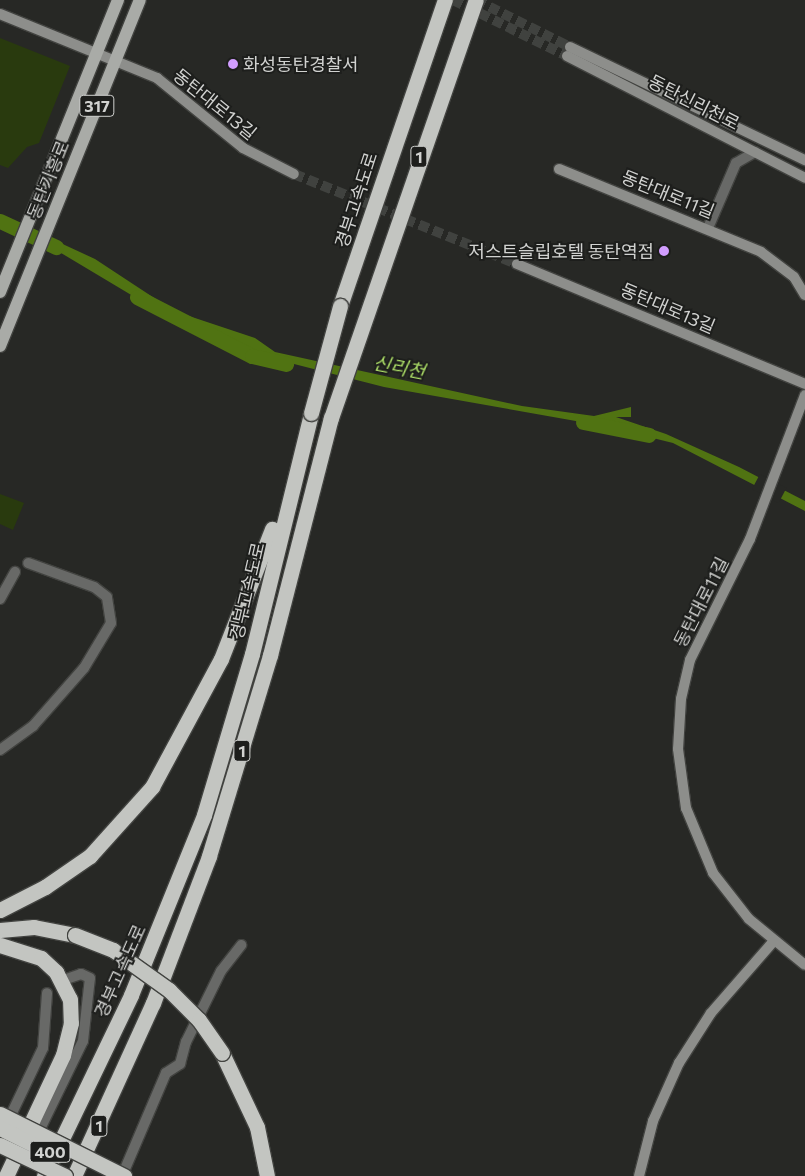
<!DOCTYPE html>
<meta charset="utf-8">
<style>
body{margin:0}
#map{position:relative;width:805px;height:1176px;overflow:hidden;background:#272825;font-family:Commissioner,"Noto Sans KR",sans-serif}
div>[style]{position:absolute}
.green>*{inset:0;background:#293a0e}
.water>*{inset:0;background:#507312}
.pier>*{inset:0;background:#272825;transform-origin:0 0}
.river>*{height:15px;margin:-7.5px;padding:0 7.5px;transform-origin:7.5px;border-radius:7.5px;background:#507312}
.secondary-tunnel>*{height:10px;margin-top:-5px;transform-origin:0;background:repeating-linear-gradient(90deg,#40423f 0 10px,transparent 0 15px)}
.roads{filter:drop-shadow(1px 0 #424340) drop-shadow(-1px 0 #424340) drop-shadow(0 1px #424340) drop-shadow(0 -1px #424340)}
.street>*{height:10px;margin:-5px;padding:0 5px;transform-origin:5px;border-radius:5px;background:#686967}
.secondary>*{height:10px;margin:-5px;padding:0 5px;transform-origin:5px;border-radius:5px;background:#8d8e8b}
.primary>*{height:12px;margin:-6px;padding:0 6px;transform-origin:6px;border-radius:6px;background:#a9aba7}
.highway>*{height:15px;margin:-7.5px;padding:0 7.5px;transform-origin:7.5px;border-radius:7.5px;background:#c3c5c1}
.bridges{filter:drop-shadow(1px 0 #424340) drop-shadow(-1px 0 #424340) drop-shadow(0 1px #424340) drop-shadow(0 -1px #424340)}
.highway-bridge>*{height:15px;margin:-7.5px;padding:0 7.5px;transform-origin:7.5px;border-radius:7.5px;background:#c3c5c1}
.dots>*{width:14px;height:14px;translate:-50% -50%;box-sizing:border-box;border:2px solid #1d1e1c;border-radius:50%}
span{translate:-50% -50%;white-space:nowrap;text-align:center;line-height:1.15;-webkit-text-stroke:4px #1d1e1c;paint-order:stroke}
.shield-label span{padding:1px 4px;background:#1d1e1c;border:1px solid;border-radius:4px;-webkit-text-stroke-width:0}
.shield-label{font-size:16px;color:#d1d2d0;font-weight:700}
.poi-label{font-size:18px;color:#d1d2d0}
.left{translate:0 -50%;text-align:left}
.right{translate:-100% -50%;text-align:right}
.street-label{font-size:18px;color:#d1d2d0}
.water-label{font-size:19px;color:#abdc67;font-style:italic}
</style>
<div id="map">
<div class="green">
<div style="clip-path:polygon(0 38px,70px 66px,39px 143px,27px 147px,8px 168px,0 165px)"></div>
<div style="clip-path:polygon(0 494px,24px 503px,13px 530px,0 524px)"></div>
</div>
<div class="water">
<div style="clip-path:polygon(0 215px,95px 259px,174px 311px,255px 338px,275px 352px,522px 406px,594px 416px,631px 407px,631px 417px,616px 417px,666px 434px,739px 467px,805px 501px,805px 511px,673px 443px,604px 426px,384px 387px,239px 350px,153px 308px,51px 247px,0 223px)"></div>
</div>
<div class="pier">
<div style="clip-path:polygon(11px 216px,56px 235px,50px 250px,6px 229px)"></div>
<div style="left:760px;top:474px;width:30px;height:17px;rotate:28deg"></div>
</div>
<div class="river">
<div style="left:0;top:221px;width:62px;rotate:24.9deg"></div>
<div style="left:137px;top:297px;width:129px;rotate:27.2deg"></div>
<div style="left:252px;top:356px;width:35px;rotate:13deg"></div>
<div style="left:583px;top:422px;width:67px;rotate:11.1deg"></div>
</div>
<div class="secondary-tunnel">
<div style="left:453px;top:0;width:127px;rotate:26.2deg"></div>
<div style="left:476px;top:0;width:105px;rotate:26.6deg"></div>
<div style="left:294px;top:174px;width:240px;rotate:22deg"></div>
</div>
<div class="roads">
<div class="street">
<div style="left:708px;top:228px;width:71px;rotate:-66.7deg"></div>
<div style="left:736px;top:163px;width:22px;rotate:-30deg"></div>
<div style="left:0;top:599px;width:31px;rotate:-61deg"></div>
<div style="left:0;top:750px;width:41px;rotate:-36deg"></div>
<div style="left:33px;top:726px;width:77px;rotate:-48.7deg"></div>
<div style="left:84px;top:668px;width:52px;rotate:-59deg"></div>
<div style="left:111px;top:623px;width:26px;rotate:-99deg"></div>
<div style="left:107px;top:597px;width:16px;rotate:-142deg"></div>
<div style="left:94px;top:587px;width:70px;rotate:-160deg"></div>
<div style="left:41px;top:1127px;width:96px;rotate:-64deg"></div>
<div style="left:83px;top:1041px;width:63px;rotate:-83.7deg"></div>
<div style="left:90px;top:978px;width:10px;rotate:-156deg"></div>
<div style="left:81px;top:974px;width:18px;rotate:161deg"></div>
<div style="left:0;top:1138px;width:100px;rotate:-64.5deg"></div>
<div style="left:43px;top:1048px;width:55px;rotate:-85.8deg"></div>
<div style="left:122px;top:1176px;width:112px;rotate:-66.9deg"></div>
<div style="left:166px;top:1073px;width:17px;rotate:-33deg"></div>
<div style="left:180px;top:1064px;width:23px;rotate:-75deg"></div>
<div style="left:186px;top:1042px;width:79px;rotate:-63.8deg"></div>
<div style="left:221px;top:971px;width:33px;rotate:-52deg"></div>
</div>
<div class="secondary">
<div style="left:0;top:14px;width:170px;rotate:22.2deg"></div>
<div style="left:157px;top:78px;width:111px;rotate:39.1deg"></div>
<div style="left:243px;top:148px;width:57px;rotate:27deg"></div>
<div style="left:570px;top:47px;width:261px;rotate:25.7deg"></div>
<div style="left:567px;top:56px;width:267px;rotate:27.1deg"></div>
<div style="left:559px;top:169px;width:218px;rotate:22.3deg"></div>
<div style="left:761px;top:252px;width:41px;rotate:37.1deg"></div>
<div style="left:794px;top:277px;width:21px;rotate:59deg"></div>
<div style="left:517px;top:264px;width:312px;rotate:22.6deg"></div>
<div style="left:805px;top:395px;width:154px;rotate:110.9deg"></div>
<div style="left:750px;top:539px;width:135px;rotate:116.4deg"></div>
<div style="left:690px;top:660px;width:40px;rotate:103deg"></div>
<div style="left:681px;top:699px;width:50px;rotate:93.4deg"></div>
<div style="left:678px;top:749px;width:60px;rotate:82.3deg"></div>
<div style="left:686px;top:808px;width:70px;rotate:67.4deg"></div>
<div style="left:713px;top:873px;width:58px;rotate:52deg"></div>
<div style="left:749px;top:919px;width:72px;rotate:39.4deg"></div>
<div style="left:639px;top:1176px;width:57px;rotate:-75.7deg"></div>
<div style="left:653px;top:1121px;width:64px;rotate:-65.9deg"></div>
<div style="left:679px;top:1063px;width:59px;rotate:-57.4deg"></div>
<div style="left:711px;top:1013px;width:94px;rotate:-48.9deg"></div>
</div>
<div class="primary">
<div style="left:0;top:292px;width:315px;rotate:-68deg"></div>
<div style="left:0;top:346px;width:373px;rotate:-68deg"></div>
</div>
<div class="highway">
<div style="left:340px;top:306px;width:324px;rotate:-71.1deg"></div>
<div style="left:0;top:910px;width:51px;rotate:-27.1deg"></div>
<div style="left:45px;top:887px;width:55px;rotate:-34.6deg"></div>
<div style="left:90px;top:856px;width:93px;rotate:-48.1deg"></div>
<div style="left:152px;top:787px;width:145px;rotate:-61.7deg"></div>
<div style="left:221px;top:659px;width:140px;rotate:-68.6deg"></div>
<div style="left:0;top:930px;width:34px;rotate:-5deg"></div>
<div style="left:34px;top:927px;width:42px;rotate:11deg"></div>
<div style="left:0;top:945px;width:43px;rotate:17.6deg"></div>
<div style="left:41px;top:958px;width:21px;rotate:43deg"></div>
<div style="left:56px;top:972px;width:30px;rotate:63deg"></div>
<div style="left:70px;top:999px;width:24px;rotate:88deg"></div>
<div style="left:71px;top:1023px;width:33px;rotate:104deg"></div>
<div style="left:63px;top:1055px;width:134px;rotate:115.2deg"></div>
<div style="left:222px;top:1053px;width:82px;rotate:64.7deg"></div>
<div style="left:257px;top:1127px;width:50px;rotate:78.5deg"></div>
<div style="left:44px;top:1176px;width:201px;rotate:-64.3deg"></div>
<div style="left:131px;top:995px;width:194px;rotate:-67.9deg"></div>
<div style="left:204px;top:815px;width:168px;rotate:-73.4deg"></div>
<div style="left:252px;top:654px;width:248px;rotate:-76.2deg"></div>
<div style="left:74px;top:1176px;width:190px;rotate:-65.5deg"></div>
<div style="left:153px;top:1003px;width:157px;rotate:-69.1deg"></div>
<div style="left:209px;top:856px;width:210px;rotate:-73.1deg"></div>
<div style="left:270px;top:655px;width:245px;rotate:-75.6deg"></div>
<div style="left:331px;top:418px;width:442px;rotate:-70.9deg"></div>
</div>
</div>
<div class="bridges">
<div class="highway-bridge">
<div style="left:311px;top:413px;width:111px;rotate:-74.8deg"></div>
<div style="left:75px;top:935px;width:41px;rotate:21.5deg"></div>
<div style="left:113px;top:950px;width:69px;rotate:35.5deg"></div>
<div style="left:169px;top:990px;width:42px;rotate:45deg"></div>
<div style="left:199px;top:1020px;width:40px;rotate:55.1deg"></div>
<div style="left:0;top:1114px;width:139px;rotate:26.6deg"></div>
<div style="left:0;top:1128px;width:45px;rotate:26.6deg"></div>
<div style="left:0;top:1145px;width:72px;rotate:25.5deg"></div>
</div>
</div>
<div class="dots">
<div style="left:233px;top:64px;background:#d19dfe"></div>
<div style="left:664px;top:251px;background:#d19dfe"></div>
</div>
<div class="shield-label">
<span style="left:97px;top:106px">317</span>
<span style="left:419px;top:157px">1</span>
<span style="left:242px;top:751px">1</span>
<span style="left:99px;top:1126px">1</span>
<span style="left:50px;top:1152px">400</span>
</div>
<div class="poi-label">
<span class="left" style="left:243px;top:64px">화성동탄경찰서</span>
<span class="right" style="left:654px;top:251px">저스트슬립호텔 동탄역점</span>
</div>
<div class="street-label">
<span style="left:694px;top:102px;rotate:27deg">동탄신리천로</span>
<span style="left:215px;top:104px;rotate:39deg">동탄대로13길</span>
<span style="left:48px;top:180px;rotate:-68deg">동탄기흥로</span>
<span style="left:668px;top:194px;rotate:22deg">동탄대로11길</span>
<span style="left:356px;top:200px;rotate:-72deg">경부고속도로</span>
<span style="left:668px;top:308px;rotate:23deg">동탄대로13길</span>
<span style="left:247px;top:591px;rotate:-77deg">경부고속도로</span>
<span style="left:701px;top:602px;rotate:-63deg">동탄대로11길</span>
<span style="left:120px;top:971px;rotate:-66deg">경부고속도로</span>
</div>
<div class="water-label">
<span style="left:399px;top:367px;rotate:11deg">신리천</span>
</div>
</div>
